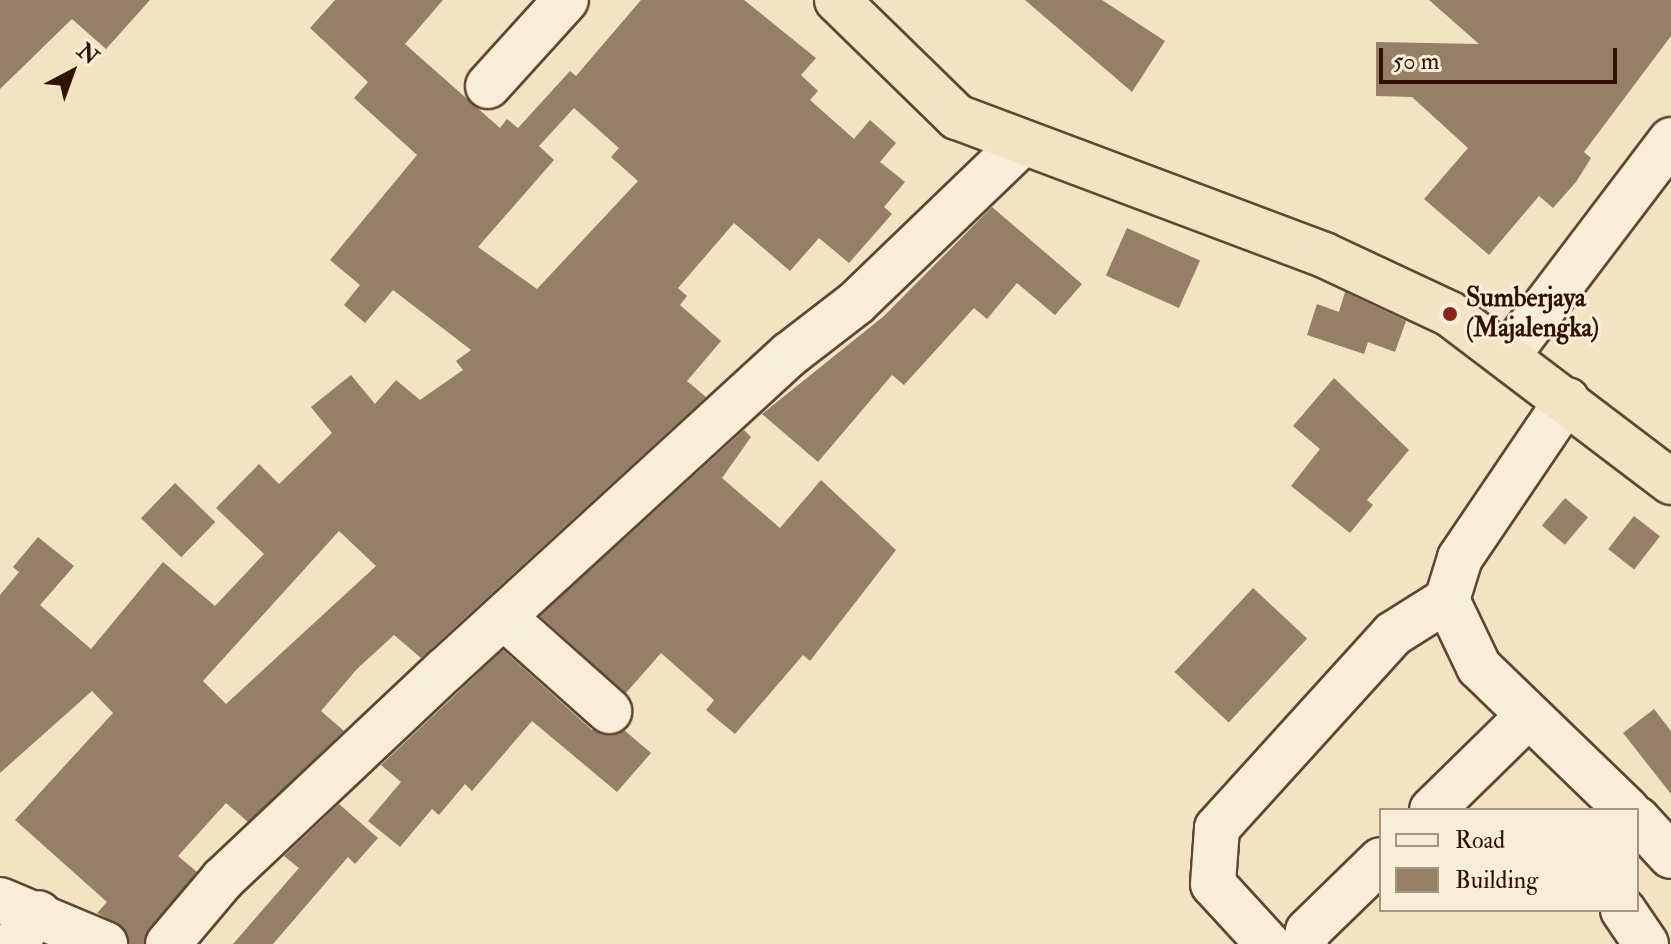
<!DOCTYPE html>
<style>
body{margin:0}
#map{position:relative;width:1671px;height:944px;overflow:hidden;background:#f2e4c3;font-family:"IM FELL Double Pica",serif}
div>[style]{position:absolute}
.building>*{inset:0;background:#957f66;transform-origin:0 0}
.roads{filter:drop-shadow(2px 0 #604632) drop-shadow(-2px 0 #604632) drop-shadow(0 2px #604632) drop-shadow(0 -2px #604632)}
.minor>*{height:44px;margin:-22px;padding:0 22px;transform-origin:22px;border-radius:22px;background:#f7edd8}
.highway>*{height:44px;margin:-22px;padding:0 22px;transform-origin:22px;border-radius:22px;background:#f2e4c3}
.dots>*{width:22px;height:22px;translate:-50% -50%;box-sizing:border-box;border:4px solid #f7edd8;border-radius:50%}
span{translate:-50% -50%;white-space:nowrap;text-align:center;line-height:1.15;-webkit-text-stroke:6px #f7edd8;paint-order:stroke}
.poi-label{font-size:26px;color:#301102;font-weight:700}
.left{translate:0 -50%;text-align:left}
.legend{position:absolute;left:1379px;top:808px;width:260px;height:104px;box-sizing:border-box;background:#f7edd8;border:2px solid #a79582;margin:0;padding:10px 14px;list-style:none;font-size:24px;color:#301102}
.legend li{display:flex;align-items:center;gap:16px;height:40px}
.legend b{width:40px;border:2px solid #a79582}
.north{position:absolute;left:32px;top:32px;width:80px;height:80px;-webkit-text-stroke:6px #f7edd8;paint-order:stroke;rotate:41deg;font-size:22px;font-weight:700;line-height:32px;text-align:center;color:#301102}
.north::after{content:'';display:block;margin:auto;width:28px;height:36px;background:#301102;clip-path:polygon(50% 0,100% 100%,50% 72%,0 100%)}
.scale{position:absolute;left:1379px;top:48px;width:238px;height:36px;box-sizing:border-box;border:4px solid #301102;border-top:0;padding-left:10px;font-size:24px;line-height:28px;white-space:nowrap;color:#301102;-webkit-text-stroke:6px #f7edd8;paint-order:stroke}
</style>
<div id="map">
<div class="building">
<div style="clip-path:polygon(0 0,150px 0,106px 49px,72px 19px,0 89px)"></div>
<div style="clip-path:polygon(evenodd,335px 0,443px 0,405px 44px,500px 128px,507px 119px,518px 128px,570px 71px,576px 76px,641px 0,744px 0,816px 58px,801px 75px,818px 91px,810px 100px,854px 139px,870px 120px,896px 143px,880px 162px,905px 182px,884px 207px,892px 214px,849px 263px,819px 238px,790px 271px,734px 223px,678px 288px,687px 296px,680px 305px,721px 341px,687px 381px,706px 397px,421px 658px,394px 635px,357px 669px,321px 711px,344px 731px,248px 822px,226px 803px,178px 856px,197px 872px,144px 944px,129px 944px,124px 928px,97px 913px,107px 902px,15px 820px,113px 713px,92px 691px,0 773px,0 595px,19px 572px,13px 567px,38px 537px,74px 566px,40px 605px,91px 649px,163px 562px,215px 606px,264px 554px,216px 508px,259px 464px,279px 484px,332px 433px,311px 407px,351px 375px,375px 404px,396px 380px,420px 400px,463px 370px,456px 361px,471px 350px,393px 290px,365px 323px,344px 305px,360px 285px,330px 260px,417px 155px,354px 98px,368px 82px,310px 28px,335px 0,574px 108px,619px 148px,611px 157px,638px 181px,537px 289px,478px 247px,554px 160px,539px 146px,574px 108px,335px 0,339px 531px,376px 566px,226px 704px,203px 681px,339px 531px)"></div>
<div style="clip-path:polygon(1025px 0,1102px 0,1165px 41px,1132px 92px)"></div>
<div style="clip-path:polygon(1429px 0,1671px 0,1671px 36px,1584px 152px,1591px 158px,1576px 182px,1553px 208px,1539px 196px,1489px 255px,1424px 199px,1468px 148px,1412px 97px,1376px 96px,1376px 42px,1479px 44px)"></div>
<div style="clip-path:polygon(992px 207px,1082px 284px,1055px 315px,1017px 283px,987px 319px,974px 308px,904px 385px,892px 375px,818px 462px,762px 414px,884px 316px)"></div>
<div style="left:1127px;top:228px;width:80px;height:52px;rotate:24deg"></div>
<div style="clip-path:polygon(1345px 292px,1406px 321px,1395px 352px,1368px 342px,1364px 354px,1307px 335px,1317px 304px,1339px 312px)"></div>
<div style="clip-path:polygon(1334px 378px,1409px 450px,1367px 500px,1373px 505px,1350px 533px,1291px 486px,1320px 449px,1293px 426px)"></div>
<div style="clip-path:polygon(744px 430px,751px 437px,722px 478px,780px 528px,821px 480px,896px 550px,810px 661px,803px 655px,735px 734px,706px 710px,714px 700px,661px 653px,626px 693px,540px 616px)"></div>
<div style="left:175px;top:483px;width:56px;height:49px;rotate:44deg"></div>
<div style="left:1565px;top:498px;width:30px;height:36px;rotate:40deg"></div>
<div style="left:1634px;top:516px;width:33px;height:42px;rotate:38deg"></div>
<div style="left:1253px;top:588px;width:74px;height:115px;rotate:43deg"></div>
<div style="clip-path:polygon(503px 650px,592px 730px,624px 730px,651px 753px,617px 792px,532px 721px,472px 791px,465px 784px,439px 815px,432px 809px,400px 847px,368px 821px,401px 782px,381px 765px)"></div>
<div style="clip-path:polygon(1654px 709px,1671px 731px,1671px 794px,1623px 733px)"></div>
<div style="clip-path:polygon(339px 804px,378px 838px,355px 864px,348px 857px,273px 944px,233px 944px,299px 868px,284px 856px)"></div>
</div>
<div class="roads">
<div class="minor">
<div style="left:488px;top:86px;width:116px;rotate:-47.8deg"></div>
<div style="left:1508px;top:355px;width:270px;rotate:-52.8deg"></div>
<div style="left:1567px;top:400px;width:191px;rotate:124.1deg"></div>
<div style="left:1460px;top:558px;width:44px;rotate:107.2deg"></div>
<div style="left:1447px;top:600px;width:74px;rotate:64.5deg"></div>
<div style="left:1479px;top:667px;width:206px;rotate:44deg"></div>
<div style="left:507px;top:620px;width:137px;rotate:41.7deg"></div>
<div style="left:1432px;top:810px;width:134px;rotate:-44.4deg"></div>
<div style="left:1637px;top:819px;width:50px;rotate:47.4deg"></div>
<div style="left:0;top:900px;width:114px;rotate:22.7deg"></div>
<div style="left:1623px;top:910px;width:41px;rotate:55.9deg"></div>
<div style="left:13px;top:944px;width:40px;rotate:-50deg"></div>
<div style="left:168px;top:944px;width:85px;rotate:-49.8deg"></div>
<div style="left:223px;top:879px;width:306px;rotate:-43.3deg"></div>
<div style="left:446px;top:669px;width:466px;rotate:-42.5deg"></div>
<div style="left:790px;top:354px;width:83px;rotate:-37.7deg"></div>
<div style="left:856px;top:303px;width:231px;rotate:-43.9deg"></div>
<div style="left:1268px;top:944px;width:81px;rotate:-132.5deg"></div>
<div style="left:1213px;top:884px;width:56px;rotate:-85.9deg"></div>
<div style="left:1217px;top:828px;width:262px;rotate:-47.8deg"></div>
<div style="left:1393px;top:634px;width:64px;rotate:-32.2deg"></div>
<div style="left:1305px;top:944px;width:13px;rotate:-77deg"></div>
<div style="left:1308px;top:931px;width:102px;rotate:-44.2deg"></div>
</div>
<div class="highway">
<div style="left:837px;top:0;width:168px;rotate:44.3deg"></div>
<div style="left:957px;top:117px;width:392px;rotate:20.6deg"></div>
<div style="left:1324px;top:255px;width:139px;rotate:25.1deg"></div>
<div style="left:1450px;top:314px;width:278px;rotate:37.2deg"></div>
</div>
</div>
<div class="dots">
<div style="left:1450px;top:314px;background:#8f2418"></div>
</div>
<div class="poi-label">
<span class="left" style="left:1466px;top:314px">Sumberjaya<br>(Majalengka)</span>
</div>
<ul class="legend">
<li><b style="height:10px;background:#f7edd8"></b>Road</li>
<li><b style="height:22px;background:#957f66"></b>Building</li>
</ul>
<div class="north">N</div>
<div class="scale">50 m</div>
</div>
